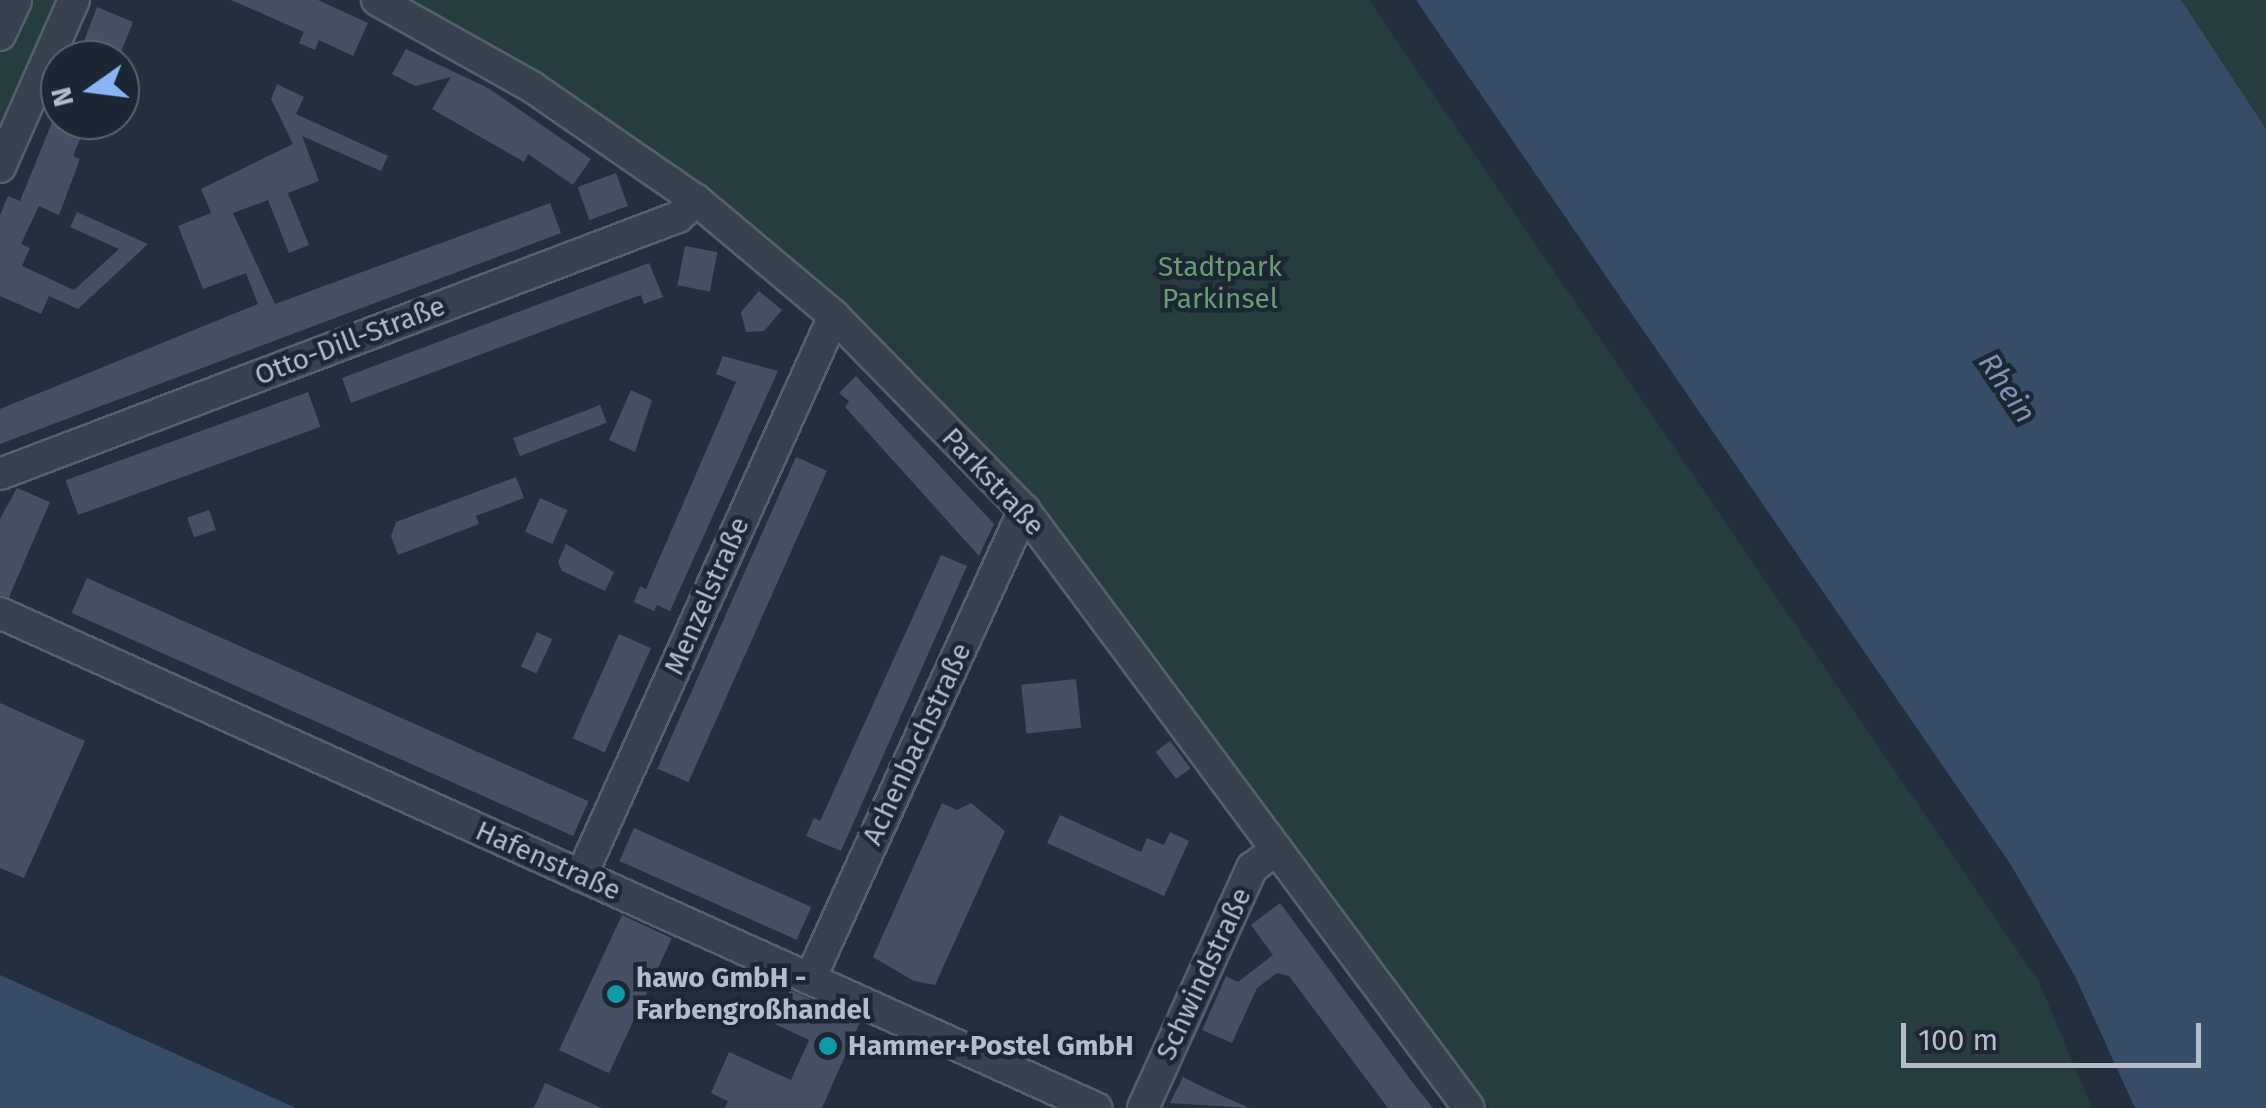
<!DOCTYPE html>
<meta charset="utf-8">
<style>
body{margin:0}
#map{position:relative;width:2266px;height:1108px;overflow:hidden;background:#242f3e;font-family:"Fira Sans",sans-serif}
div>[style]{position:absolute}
.green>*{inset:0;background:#263c3f}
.water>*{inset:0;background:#394c67}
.building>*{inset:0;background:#455162;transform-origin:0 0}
.roads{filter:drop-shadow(2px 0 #565f6c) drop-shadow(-2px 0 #565f6c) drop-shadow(0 2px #565f6c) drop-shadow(0 -2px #565f6c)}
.minor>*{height:30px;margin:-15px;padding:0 15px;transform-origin:15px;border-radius:15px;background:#38414e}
.dots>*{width:28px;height:28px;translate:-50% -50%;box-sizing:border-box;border:5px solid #1d2633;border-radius:50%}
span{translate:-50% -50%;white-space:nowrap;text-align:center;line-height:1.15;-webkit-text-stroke:9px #1d2633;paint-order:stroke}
.park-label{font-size:28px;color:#6b9a76}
.street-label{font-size:28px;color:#b4bcc9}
.poi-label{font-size:28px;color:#b4bcc9;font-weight:700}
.left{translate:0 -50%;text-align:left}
.water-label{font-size:30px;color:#7c92b1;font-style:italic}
.north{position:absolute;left:40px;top:40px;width:100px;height:100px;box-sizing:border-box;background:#1d2633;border:2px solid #59626f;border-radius:50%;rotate:256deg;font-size:28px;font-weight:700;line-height:40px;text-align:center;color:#b4bcc9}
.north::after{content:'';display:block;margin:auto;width:35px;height:45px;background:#8ab4f8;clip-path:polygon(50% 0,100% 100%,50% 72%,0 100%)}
.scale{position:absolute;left:1901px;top:1023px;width:300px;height:45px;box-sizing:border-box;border:5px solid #b4bcc9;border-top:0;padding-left:12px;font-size:30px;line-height:35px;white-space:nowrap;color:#b4bcc9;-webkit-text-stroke:8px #1d2633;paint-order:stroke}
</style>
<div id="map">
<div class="green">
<div style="clip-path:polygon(23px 0,67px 0,0 149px,0 52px)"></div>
<div style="clip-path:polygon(411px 0,1369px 0,2039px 982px,2092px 1108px,1489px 1108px,1035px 497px,842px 305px,715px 195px,541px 74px)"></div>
<div style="clip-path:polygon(2080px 0,2266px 0,2266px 262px)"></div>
</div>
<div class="water">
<div style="clip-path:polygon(1416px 0,2181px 0,2266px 129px,2266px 1108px,2135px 1108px,2075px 976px,2011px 865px)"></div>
<div style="clip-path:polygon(0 975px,296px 1108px,0 1108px)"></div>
</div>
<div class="building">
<div style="clip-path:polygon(231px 0,318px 0,368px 23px,353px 56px,319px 40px,315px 50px,299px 43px,304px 32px)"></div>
<div style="clip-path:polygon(97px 7px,133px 22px,121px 52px,118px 60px,77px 60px)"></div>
<div style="clip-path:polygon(406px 49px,488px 88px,591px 159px,573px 185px,528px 154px,524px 162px,432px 109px,451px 77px,415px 86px,392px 74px)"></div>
<div style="clip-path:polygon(277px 84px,304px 97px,296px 114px,388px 156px,381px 171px,302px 136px,319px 181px,288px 193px,309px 245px,289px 253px,268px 200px,233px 213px,275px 304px,550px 203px,561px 233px,0 444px,0 409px,258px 304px,246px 273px,203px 289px,178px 226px,211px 213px,201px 189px,293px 144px,271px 99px)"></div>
<div style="clip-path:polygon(53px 120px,88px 120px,73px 156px,80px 159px,59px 215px,39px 206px,21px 244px,30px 248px,22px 266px,74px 290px,119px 249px,70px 227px,77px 212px,148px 244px,78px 309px,49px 296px,41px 314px,0 296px,0 215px,8px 196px,20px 201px)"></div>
<div style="left:616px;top:173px;width:35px;height:41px;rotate:70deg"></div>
<div style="left:685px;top:246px;width:33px;height:40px;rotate:11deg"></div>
<div style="clip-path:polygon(649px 263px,663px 297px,644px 304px,641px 295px,624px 301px,351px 403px,342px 378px)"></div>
<div style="clip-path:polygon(759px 291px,782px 310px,764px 331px,746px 332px,741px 312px)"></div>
<div style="clip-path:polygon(723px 356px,778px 371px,670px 611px,657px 605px,654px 611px,634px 602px,640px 586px,646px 589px,736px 382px,716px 374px)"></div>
<div style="clip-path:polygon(856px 376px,994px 524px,979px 556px,845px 407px,849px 401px,839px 393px)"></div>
<div style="clip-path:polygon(631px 390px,652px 400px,635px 452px,609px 440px)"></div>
<div style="left:308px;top:392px;width:37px;height:258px;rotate:70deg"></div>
<div style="left:600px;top:405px;width:19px;height:93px;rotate:69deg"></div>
<div style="left:796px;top:457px;width:34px;height:341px;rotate:24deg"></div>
<div style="clip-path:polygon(516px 477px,524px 498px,476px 516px,479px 524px,398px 555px,391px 536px,396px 522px)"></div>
<div style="clip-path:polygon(17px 488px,50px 502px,9px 597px,0 595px,0 519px)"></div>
<div style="left:540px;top:498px;width:30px;height:37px;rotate:24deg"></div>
<div style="left:209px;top:510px;width:21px;height:23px;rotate:71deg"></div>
<div style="clip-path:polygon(566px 544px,614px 572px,605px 591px,562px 571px,558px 562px)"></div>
<div style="clip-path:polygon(941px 555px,967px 566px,841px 851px,806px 836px,814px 818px,820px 821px)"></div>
<div style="left:87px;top:578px;width:549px;height:38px;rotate:24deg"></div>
<div style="left:537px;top:632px;width:17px;height:38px;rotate:25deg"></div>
<div style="left:619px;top:634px;width:35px;height:114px;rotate:24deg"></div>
<div style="left:1076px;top:679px;width:49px;height:55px;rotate:84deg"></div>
<div style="clip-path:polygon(0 703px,85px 741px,24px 878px,0 868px)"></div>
<div style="left:1170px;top:741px;width:34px;height:18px;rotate:53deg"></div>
<div style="clip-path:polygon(942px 803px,957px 810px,971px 803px,1005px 831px,935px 985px,914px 981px,873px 957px)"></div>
<div style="clip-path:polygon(1060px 815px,1141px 852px,1147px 838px,1164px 845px,1170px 832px,1189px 841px,1164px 896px,1047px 843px)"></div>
<div style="left:634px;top:828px;width:194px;height:36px;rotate:24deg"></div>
<div style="clip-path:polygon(1280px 903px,1410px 1079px,1433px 1108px,1388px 1108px,1289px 976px,1277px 973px,1257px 988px,1232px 1043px,1202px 1030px,1226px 976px,1238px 982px,1273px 955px,1251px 925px)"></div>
<div style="left:622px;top:915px;width:55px;height:149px;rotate:25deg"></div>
<div style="clip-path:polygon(790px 990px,860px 1022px,822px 1108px,725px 1108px,728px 1101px,711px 1093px,729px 1052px,791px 1080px,809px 1040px,775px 1024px)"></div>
<div style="clip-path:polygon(1183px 1077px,1203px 1087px,1249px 1108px,1170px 1103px)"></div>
<div style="clip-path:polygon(545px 1083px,602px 1108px,534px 1108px)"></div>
</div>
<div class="roads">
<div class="minor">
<div style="left:377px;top:0;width:178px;rotate:29.3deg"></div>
<div style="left:532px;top:87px;width:199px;rotate:34.6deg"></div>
<div style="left:696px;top:200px;width:180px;rotate:40deg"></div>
<div style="left:834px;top:316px;width:272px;rotate:45.6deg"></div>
<div style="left:1024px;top:510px;width:745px;rotate:53.35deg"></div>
<div style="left:0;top:35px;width:38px;rotate:-65deg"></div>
<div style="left:0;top:167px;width:183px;rotate:-66.1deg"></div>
<div style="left:0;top:474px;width:725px;rotate:-20.76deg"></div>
<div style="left:678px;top:217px;width:25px;rotate:-43deg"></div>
<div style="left:0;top:613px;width:1203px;rotate:24.31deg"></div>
<div style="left:581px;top:876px;width:614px;rotate:-65.69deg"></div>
<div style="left:810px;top:979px;width:516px;rotate:-65.47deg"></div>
<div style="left:1143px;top:1108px;width:264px;rotate:-65.6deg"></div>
<div style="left:1252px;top:868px;width:31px;rotate:-37deg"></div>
</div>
</div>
<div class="dots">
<div style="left:616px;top:994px;background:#0f9aa8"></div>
<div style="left:828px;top:1046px;background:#0f9aa8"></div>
</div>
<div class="park-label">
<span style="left:1220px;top:283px">Stadtpark<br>Parkinsel</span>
</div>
<div class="street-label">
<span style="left:350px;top:341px;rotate:-21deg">Otto-Dill-Straße</span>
<span style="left:993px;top:482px;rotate:47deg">Parkstraße</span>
<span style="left:707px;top:596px;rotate:-66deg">Menzelstraße</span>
<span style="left:917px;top:744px;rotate:-65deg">Achenbachstraße</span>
<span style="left:548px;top:861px;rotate:24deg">Hafenstraße</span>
<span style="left:1204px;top:974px;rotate:-65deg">Schwindstraße</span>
</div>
<div class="poi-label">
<span class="left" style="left:636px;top:994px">hawo GmbH -<br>Farbengroßhandel</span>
<span class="left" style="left:848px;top:1046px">Hammer+Postel GmbH</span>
</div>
<div class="water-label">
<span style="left:2007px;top:388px;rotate:56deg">Rhein</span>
</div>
<div class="north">N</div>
<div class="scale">100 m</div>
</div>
